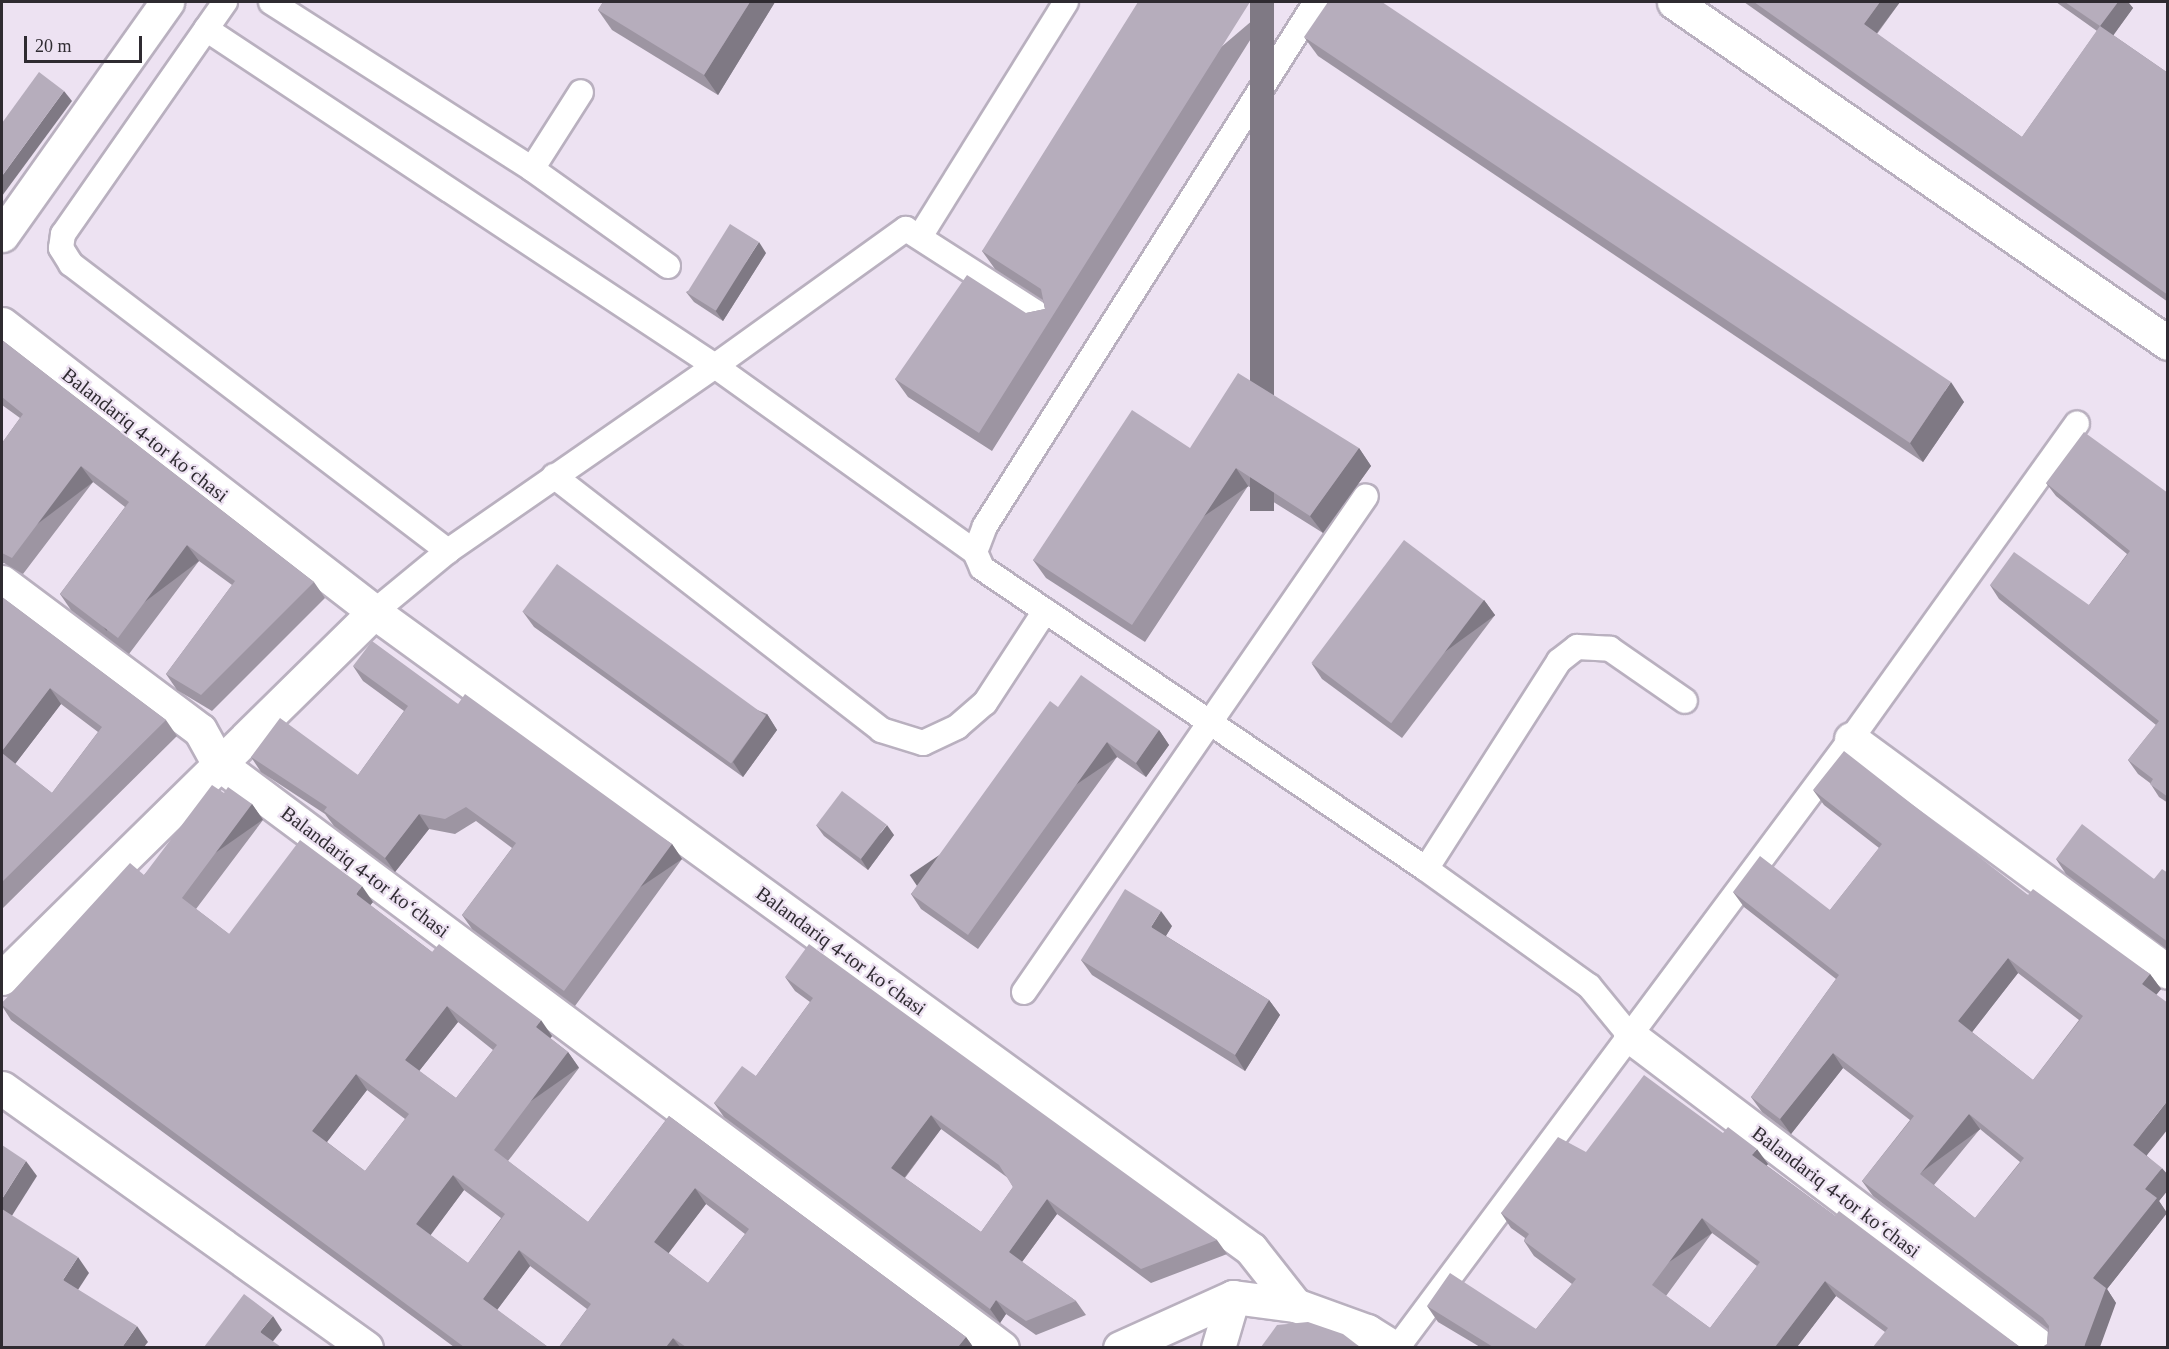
<!DOCTYPE html>
<meta charset="utf-8">
<style>
body{margin:0}
#map{position:relative;width:2169px;height:1349px;overflow:hidden;background:#ede2f2;font-family:"Times New Roman",serif}
div>[style]{position:absolute}
.roads{filter:drop-shadow(2px 0 #b9b0bf) drop-shadow(-2px 0 #b9b0bf) drop-shadow(0 2px #b9b0bf) drop-shadow(0 -2px #b9b0bf)}
.service>*{height:24px;margin:-12px;padding:0 12px;transform-origin:12px;border-radius:12px;background:#fff}
.minor>*{height:33px;margin:-16.5px;padding:0 16.5px;transform-origin:16.5px;border-radius:16.5px;background:#fff}
.tertiary>*{height:33px;margin:-16.5px;padding:0 16.5px;transform-origin:16.5px;border-radius:16.5px;background:#fff}
.wall>*{inset:0;background:#9d95a2}
.shaded-wall>*{inset:0;background:#7f7984;transform-origin:0 0}
.building>*{inset:0;background:#b6adbc;transform-origin:0 0}
span{translate:-50% -50%;white-space:nowrap;text-align:center;line-height:1.15;-webkit-text-stroke:4.5px #ede2f2;paint-order:stroke}
.street-label{font-size:20px;color:#2f2b31}
.frame{position:absolute;inset:0;border:3px solid #2f2b31;pointer-events:none}
.scale{position:absolute;left:24px;top:36px;width:118px;height:27px;box-sizing:border-box;border:3px solid #2f2b31;border-top:0;padding-left:8px;font-size:18px;line-height:21px;white-space:nowrap;color:#2f2b31;-webkit-text-stroke:4px #ede2f2;paint-order:stroke}
</style>
<div id="map">
<div class="roads">
<div class="service">
<div style="left:225px;top:2px;width:283px;rotate:124.9deg"></div>
<div style="left:63px;top:234px;width:14px;rotate:98deg"></div>
<div style="left:61px;top:248px;width:19px;rotate:58deg"></div>
<div style="left:71px;top:264px;width:474px;rotate:37.3deg"></div>
<div style="left:271px;top:2px;width:310px;rotate:32.6deg"></div>
<div style="left:532px;top:169px;width:167px;rotate:35.5deg"></div>
<div style="left:1316px;top:2px;width:620px;rotate:122.28deg"></div>
<div style="left:985px;top:526px;width:28px;rotate:111deg"></div>
<div style="left:975px;top:552px;width:17px;rotate:66deg"></div>
<div style="left:982px;top:568px;width:536px;rotate:34.13deg"></div>
<div style="left:1426px;top:869px;width:201px;rotate:35.7deg"></div>
<div style="left:1589px;top:986px;width:65px;rotate:50.6deg"></div>
<div style="left:206px;top:29px;width:610px;rotate:33.51deg"></div>
<div style="left:715px;top:366px;width:235px;rotate:-35.7deg"></div>
<div style="left:906px;top:229px;width:166px;rotate:32.7deg"></div>
<div style="left:532px;top:169px;width:91px;rotate:-57.5deg"></div>
<div style="left:921px;top:235px;width:274px;rotate:-58.1deg"></div>
<div style="left:554px;top:476px;width:414px;rotate:37.8deg"></div>
<div style="left:881px;top:730px;width:44px;rotate:17.2deg"></div>
<div style="left:923px;top:743px;width:38px;rotate:-25deg"></div>
<div style="left:957px;top:727px;width:37px;rotate:-41deg"></div>
<div style="left:985px;top:703px;width:110px;rotate:-56.9deg"></div>
<div style="left:374px;top:612px;width:96px;rotate:-39.5deg"></div>
<div style="left:448px;top:551px;width:325px;rotate:-34.7deg"></div>
<div style="left:715px;top:366px;width:320px;rotate:35.6deg"></div>
<div style="left:1426px;top:869px;width:247px;rotate:-57.4deg"></div>
<div style="left:1559px;top:661px;width:23px;rotate:-38deg"></div>
<div style="left:1577px;top:647px;width:33px;rotate:3deg"></div>
<div style="left:1610px;top:649px;width:91px;rotate:34.7deg"></div>
<div style="left:1024px;top:992px;width:602px;rotate:-55.41deg"></div>
<div style="left:1397px;top:1348px;width:760px;rotate:-53.3deg"></div>
<div style="left:1851px;top:739px;width:388px;rotate:-54.4deg"></div>
</div>
<div class="minor">
<div style="left:1674px;top:2px;width:600px;rotate:34.62deg"></div>
<div style="left:2px;top:235px;width:286px;rotate:-54.7deg"></div>
<div style="left:2px;top:324px;width:470px;rotate:37.7deg"></div>
<div style="left:374px;top:612px;width:1084px;rotate:35.99deg"></div>
<div style="left:1251px;top:1249px;width:71px;rotate:51.8deg"></div>
<div style="left:2px;top:582px;width:247px;rotate:36.8deg"></div>
<div style="left:200px;top:730px;width:38px;rotate:61deg"></div>
<div style="left:218px;top:763px;width:978px;rotate:36.73deg"></div>
<div style="left:1851px;top:739px;width:393px;rotate:36.3deg"></div>
<div style="left:2px;top:978px;width:522px;rotate:-44.53deg"></div>
<div style="left:1630px;top:1036px;width:517px;rotate:37.14deg"></div>
<div style="left:1218px;top:1348px;width:53px;rotate:-73.6deg"></div>
</div>
<div class="tertiary">
<div style="left:2px;top:1088px;width:447px;rotate:35.5deg"></div>
<div style="left:1120px;top:1348px;width:124px;rotate:-24.3deg"></div>
<div style="left:1233px;top:1297px;width:63px;rotate:7.4deg"></div>
<div style="left:1295px;top:1305px;width:77px;rotate:19.9deg"></div>
<div style="left:1367px;top:1331px;width:32px;rotate:32deg"></div>
</div>
</div>
<div class="wall">
<div style="clip-path:polygon(603px 2px,775px 2px,718px 95px,612px 30px,598px 10px)"></div>
<div style="clip-path:polygon(1274px 2px,992px 451px,908px 397px,895px 379px,1026px 313px,1045px 309px,1043px 300px,995px 269px,982px 251px)"></div>
<div style="clip-path:polygon(1744px 2px,1900px 2px,1877px 34px,2022px 137px,2097px 31px,2056px 2px,2128px 2px,2133px 8px,2113px 35px,2168px 73px,2168px 302px)"></div>
<div style="clip-path:polygon(1304px 37px,1964px 402px,1923px 462px,1318px 56px)"></div>
<div style="clip-path:polygon(766px 253px,723px 321px,694px 302px,686px 292px)"></div>
<div style="clip-path:polygon(2px 340px,314px 582px,325px 598px,212px 711px,177px 690px,166px 674px,232px 585px,199px 561px,129px 654px,71px 610px,60px 594px,125px 507px,93px 482px,23px 574px,4px 563px,2px 564px,2px 443px,20px 418px,2px 405px)"></div>
<div style="clip-path:polygon(1190px 448px,1359px 448px,1371px 466px,1323px 533px,1248px 486px,1145px 642px,1046px 578px,1033px 560px)"></div>
<div style="clip-path:polygon(2046px 483px,2168px 493px,2168px 803px,2159px 797px,2150px 783px,2138px 774px,2128px 760px,2156px 725px,1999px 599px,1990px 585px,2089px 605px,2127px 554px,2056px 496px)"></div>
<div style="clip-path:polygon(evenodd,2px 597px,166px 720px,177px 736px,2px 909px,2px 597px,61px 704px,98px 732px,52px 793px,15px 764px,61px 704px)"></div>
<div style="clip-path:polygon(1484px 600px,1495px 615px,1402px 738px,1322px 679px,1312px 664px)"></div>
<div style="clip-path:polygon(523px 612px,767px 714px,777px 730px,743px 777px,534px 627px)"></div>
<div style="clip-path:polygon(353px 666px,458px 704px,672px 844px,682px 859px,575px 1006px,472px 929px,462px 915px,512px 848px,476px 821px,455px 834px,429px 829px,395px 872px,334px 826px,325px 814px,261px 772px,251px 757px,358px 775px,404px 711px,363px 681px)"></div>
<div style="clip-path:polygon(1058px 707px,1159px 730px,1169px 745px,1146px 777px,1117px 757px,978px 949px,921px 909px,911px 894px)"></div>
<div style="clip-path:polygon(evenodd,1813px 790px,2028px 895px,2150px 974px,2161px 989px,2156px 994px,2147px 1156px,2168px 1175px,2168px 1190px,2159px 1201px,2167px 1213px,2107px 1289px,2116px 1303px,2047px 1344px,2048px 1329px,1873px 1196px,1862px 1181px,1910px 1120px,1843px 1068px,1791px 1134px,1762px 1112px,1751px 1097px,1836px 979px,1744px 907px,1733px 892px,1830px 910px,1879px 848px,1824px 805px,1813px 790px,2018px 973px,2079px 1020px,2033px 1080px,1972px 1032px,2018px 973px,1813px 790px,1980px 1129px,2020px 1162px,1975px 1218px,1934px 1185px,1980px 1129px)"></div>
<div style="clip-path:polygon(evenodd,224px 793px,252px 804px,263px 820px,196px 909px,229px 934px,373px 902px,370px 905px,432px 952px,552px 1036px,550px 1038px,568px 1052px,579px 1068px,508px 1161px,588px 1222px,669px 1116px,966px 1337px,973px 1347px,559px 1347px,587px 1309px,530px 1266px,497px 1310px,548px 1347px,454px 1347px,11px 1020px,2px 1006px,2px 1003px,144px 875px,224px 793px,458px 1022px,493px 1050px,456px 1098px,419px 1071px,458px 1022px,224px 793px,367px 1090px,405px 1119px,365px 1171px,327px 1142px,367px 1090px,224px 793px,464px 1190px,501px 1218px,468px 1263px,430px 1235px,464px 1190px,224px 793px,706px 1204px,745px 1234px,708px 1283px,668px 1253px,706px 1204px)"></div>
<div style="clip-path:polygon(816px 825px,894px 835px,868px 870px,824px 836px)"></div>
<div style="clip-path:polygon(2056px 859px,2154px 879px,2168px 873px,2168px 950px,2066px 874px)"></div>
<div style="clip-path:polygon(1172px 926px,1166px 936px,1269px 1000px,1280px 1015px,1245px 1071px,1092px 975px,1081px 960px)"></div>
<div style="clip-path:polygon(evenodd,785px 977px,1217px 1240px,1227px 1254px,1151px 1283px,1057px 1214px,1022px 1262px,1076px 1301px,1086px 1315px,1036px 1335px,1006px 1314px,1000px 1323px,724px 1117px,714px 1103px,756px 1076px,810px 1002px,795px 991px,785px 977px,941px 1129px,1008px 1178px,1013px 1187px,981px 1232px,905px 1178px,941px 1129px)"></div>
<div style="clip-path:polygon(evenodd,1723px 1133px,1768px 1164px,1766px 1165px,1835px 1216px,2020px 1347px,1885px 1332px,1836px 1296px,1797px 1347px,1480px 1347px,1438px 1322px,1427px 1306px,1536px 1329px,1572px 1284px,1534px 1256px,1524px 1241px,1525px 1238px,1511px 1228px,1501px 1213px,1586px 1152px,1723px 1133px,1712px 1233px,1757px 1266px,1710px 1328px,1666px 1296px,1712px 1233px)"></div>
</div>
<div class="shaded-wall">
<div style="clip-path:polygon(750px 2px,775px 2px,718px 95px,704px 75px)"></div>
<div style="left:1250px;top:2px;width:24px;height:509px"></div>
<div style="clip-path:polygon(1880px 2px,1900px 2px,1873px 38px,1864px 24px)"></div>
<div style="clip-path:polygon(2118px 2px,2128px 2px,2133px 8px,2110px 40px,2100px 26px)"></div>
<div style="clip-path:polygon(64px 91px,72px 101px,2px 196px,2px 176px)"></div>
<div style="clip-path:polygon(759px 242px,766px 253px,723px 321px,715px 310px)"></div>
<div style="clip-path:polygon(1951px 382px,1964px 402px,1923px 462px,1910px 443px)"></div>
<div style="clip-path:polygon(1359px 448px,1371px 466px,1323px 533px,1310px 516px)"></div>
<div style="left:81px;top:466px;width:20px;height:115px;rotate:53deg"></div>
<div style="left:1236px;top:468px;width:22px;height:188px;rotate:56deg"></div>
<div style="left:187px;top:545px;width:20px;height:116px;rotate:53deg"></div>
<div style="left:1484px;top:600px;width:19px;height:154px;rotate:54deg"></div>
<div style="clip-path:polygon(50px 688px,61px 704px,12px 768px,2px 754px,2px 751px)"></div>
<div style="clip-path:polygon(767px 714px,777px 730px,743px 777px,733px 762px)"></div>
<div style="clip-path:polygon(1159px 730px,1169px 745px,1146px 777px,1136px 763px)"></div>
<div style="left:1107px;top:742px;width:18px;height:238px;rotate:56deg"></div>
<div style="left:252px;top:804px;width:19px;height:117px;rotate:55deg"></div>
<div style="clip-path:polygon(419px 814px,429px 829px,395px 872px,385px 858px)"></div>
<div style="clip-path:polygon(887px 825px,894px 835px,868px 870px,861px 859px)"></div>
<div style="left:672px;top:844px;width:18px;height:182px;rotate:56deg"></div>
<div style="clip-path:polygon(362px 886px,373px 902px,367px 909px,356px 894px)"></div>
<div style="clip-path:polygon(1161px 911px,1172px 926px,1162px 942px,1151px 927px)"></div>
<div style="clip-path:polygon(2008px 958px,2018px 973px,1969px 1036px,1958px 1021px)"></div>
<div style="clip-path:polygon(2150px 974px,2161px 989px,2153px 999px,2142px 984px)"></div>
<div style="clip-path:polygon(1269px 1000px,1280px 1015px,1245px 1071px,1235px 1055px)"></div>
<div style="clip-path:polygon(447px 1006px,458px 1022px,416px 1075px,405px 1060px)"></div>
<div style="clip-path:polygon(541px 1020px,552px 1036px,547px 1043px,536px 1027px)"></div>
<div style="left:568px;top:1052px;width:19px;height:123px;rotate:55deg"></div>
<div style="clip-path:polygon(1833px 1053px,1843px 1068px,1791px 1134px,1780px 1119px)"></div>
<div style="clip-path:polygon(356px 1074px,367px 1090px,323px 1147px,312px 1131px)"></div>
<div style="clip-path:polygon(2168px 1100px,2168px 1129px,2143px 1160px,2133px 1145px)"></div>
<div style="left:1969px;top:1114px;width:19px;height:77px;rotate:54deg"></div>
<div style="clip-path:polygon(931px 1115px,941px 1129px,901px 1182px,891px 1168px)"></div>
<div style="clip-path:polygon(1757px 1149px,1768px 1164px,1763px 1170px,1752px 1155px)"></div>
<div style="clip-path:polygon(26px 1161px,37px 1176px,8px 1222px,2px 1212px,2px 1199px)"></div>
<div style="clip-path:polygon(2162px 1168px,2168px 1175px,2168px 1190px,2159px 1201px,2167px 1213px,2107px 1289px,2116px 1303px,2100px 1347px,2084px 1347px,2093px 1278px,2145px 1189px)"></div>
<div style="clip-path:polygon(453px 1175px,464px 1190px,427px 1240px,416px 1224px)"></div>
<div style="clip-path:polygon(695px 1188px,706px 1204px,665px 1258px,654px 1242px)"></div>
<div style="clip-path:polygon(1047px 1199px,1057px 1214px,1019px 1266px,1009px 1252px)"></div>
<div style="left:1702px;top:1218px;width:18px;height:84px;rotate:56deg"></div>
<div style="clip-path:polygon(519px 1250px,530px 1266px,494px 1314px,483px 1299px)"></div>
<div style="clip-path:polygon(78px 1257px,89px 1273px,74px 1296px,63px 1280px)"></div>
<div style="clip-path:polygon(1825px 1281px,1836px 1296px,1797px 1347px,1775px 1347px)"></div>
<div style="clip-path:polygon(996px 1300px,1006px 1314px,1000px 1323px,990px 1309px)"></div>
<div style="clip-path:polygon(273px 1316px,282px 1330px,270px 1345px,260px 1332px)"></div>
<div style="clip-path:polygon(137px 1326px,148px 1342px,144px 1347px,124px 1347px,123px 1346px)"></div>
<div style="clip-path:polygon(966px 1337px,973px 1347px,958px 1347px)"></div>
<div style="clip-path:polygon(673px 1338px,680px 1347px,666px 1347px)"></div>
</div>
<div class="building">
<div style="clip-path:polygon(603px 2px,750px 2px,704px 75px,598px 10px)"></div>
<div style="clip-path:polygon(1138px 2px,1250px 2px,979px 433px,895px 379px,967px 275px,1026px 313px,1045px 309px,1041px 289px,982px 251px)"></div>
<div style="clip-path:polygon(1328px 2px,1382px 2px,1951px 382px,1910px 443px,1304px 37px)"></div>
<div style="clip-path:polygon(1754px 2px,1880px 2px,1864px 24px,2022px 137px,2100px 26px,2168px 73px,2168px 295px)"></div>
<div style="clip-path:polygon(2065px 2px,2118px 2px,2100px 26px)"></div>
<div style="clip-path:polygon(39px 72px,64px 91px,2px 176px,2px 123px)"></div>
<div style="left:730px;top:224px;width:34px;height:81px;rotate:32deg"></div>
<div style="clip-path:polygon(2px 340px,314px 582px,201px 695px,166px 674px,235px 581px,187px 545px,118px 638px,60px 594px,129px 502px,81px 466px,12px 558px,2px 553px,2px 443px,23px 414px,2px 397px)"></div>
<div style="clip-path:polygon(1238px 373px,1359px 448px,1310px 516px,1236px 468px,1132px 625px,1033px 560px,1132px 410px,1190px 448px)"></div>
<div style="clip-path:polygon(2084px 432px,2168px 493px,2168px 797px,2150px 784px,2153px 779px,2128px 760px,2159px 721px,1990px 585px,2014px 552px,2089px 605px,2130px 551px,2046px 483px)"></div>
<div style="left:1404px;top:540px;width:100px;height:154px;rotate:37deg"></div>
<div style="left:557px;top:564px;width:258px;height:59px;rotate:36deg"></div>
<div style="clip-path:polygon(2px 597px,166px 720px,2px 882px,2px 753px,52px 793px,102px 727px,50px 688px,2px 751px)"></div>
<div style="clip-path:polygon(372px 641px,458px 704px,465px 694px,672px 844px,564px 991px,462px 915px,516px 843px,466px 807px,445px 819px,419px 814px,385px 858px,324px 811px,327px 807px,251px 757px,280px 718px,358px 775px,408px 706px,353px 666px)"></div>
<div style="clip-path:polygon(1081px 675px,1159px 730px,1136px 763px,1107px 742px,968px 935px,911px 894px,1050px 701px,1058px 707px)"></div>
<div style="clip-path:polygon(evenodd,1844px 751px,2028px 895px,2033px 889px,2150px 974px,2142px 984px,2168px 1003px,2168px 1100px,2133px 1145px,2162px 1168px,2145px 1189px,2157px 1198px,2093px 1278px,2106px 1288px,2084px 1347px,2042px 1347px,2047px 1344px,2049px 1326px,2043px 1318px,1862px 1181px,1914px 1116px,1833px 1053px,1780px 1119px,1751px 1097px,1839px 975px,1733px 892px,1760px 856px,1830px 910px,1882px 844px,1813px 790px,1844px 751px,2008px 958px,2083px 1016px,2033px 1080px,1958px 1021px,2008px 958px,1844px 751px,1969px 1114px,2024px 1158px,1975px 1218px,1920px 1174px,1969px 1114px)"></div>
<div style="clip-path:polygon(evenodd,212px 785px,224px 793px,228px 787px,252px 804px,182px 898px,229px 934px,300px 840px,362px 886px,356px 894px,432px 952px,439px 944px,541px 1020px,536px 1027px,568px 1052px,494px 1150px,588px 1222px,669px 1116px,966px 1337px,958px 1347px,686px 1347px,673px 1338px,666px 1347px,559px 1347px,591px 1304px,519px 1250px,483px 1299px,548px 1347px,464px 1347px,2px 1005px,2px 1003px,130px 863px,144px 875px,212px 785px,447px 1006px,497px 1045px,456px 1098px,405px 1060px,447px 1006px,212px 785px,356px 1074px,409px 1114px,365px 1171px,312px 1131px,356px 1074px,212px 785px,453px 1175px,505px 1214px,468px 1263px,416px 1224px,453px 1175px,212px 785px,695px 1188px,749px 1229px,708px 1283px,654px 1242px,695px 1188px)"></div>
<div style="left:842px;top:791px;width:56px;height:43px;rotate:37deg"></div>
<div style="clip-path:polygon(2082px 824px,2154px 879px,2162px 869px,2168px 873px,2168px 942px,2056px 859px)"></div>
<div style="clip-path:polygon(1125px 889px,1161px 911px,1151px 927px,1269px 1000px,1235px 1055px,1081px 960px)"></div>
<div style="clip-path:polygon(evenodd,809px 944px,1217px 1240px,1141px 1269px,1047px 1199px,1009px 1252px,1076px 1301px,1026px 1321px,996px 1300px,990px 1309px,714px 1103px,742px 1066px,756px 1076px,813px 998px,785px 977px,809px 944px,931px 1115px,999px 1165px,1013px 1187px,981px 1232px,891px 1168px,931px 1115px)"></div>
<div style="clip-path:polygon(evenodd,1644px 1075px,1723px 1133px,1728px 1127px,1757px 1149px,1752px 1155px,1835px 1216px,1839px 1211px,2020px 1347px,1873px 1347px,1888px 1328px,1825px 1281px,1775px 1347px,1493px 1347px,1427px 1306px,1450px 1273px,1536px 1329px,1576px 1279px,1524px 1241px,1529px 1234px,1501px 1213px,1558px 1137px,1586px 1152px,1644px 1075px,1702px 1218px,1760px 1262px,1710px 1328px,1652px 1285px,1702px 1218px)"></div>
<div style="clip-path:polygon(2px 1145px,26px 1161px,2px 1199px)"></div>
<div style="clip-path:polygon(2px 1209px,78px 1257px,63px 1280px,137px 1326px,123px 1346px,125px 1347px,2px 1347px)"></div>
<div style="clip-path:polygon(244px 1294px,273px 1316px,260px 1332px,281px 1347px,204px 1347px)"></div>
<div style="clip-path:polygon(1308px 1322px,1343px 1334px,1360px 1347px,1261px 1347px,1277px 1325px)"></div>
</div>
<div class="street-label">
<span style="left:145px;top:435px;rotate:38deg">Balandariq 4-tor koʻchasi</span>
<span style="left:365px;top:872px;rotate:37deg">Balandariq 4-tor koʻchasi</span>
<span style="left:841px;top:951px;rotate:36deg">Balandariq 4-tor koʻchasi</span>
<span style="left:1836px;top:1192px;rotate:37deg">Balandariq 4-tor koʻchasi</span>
</div>
<div class="frame"></div>
<div class="scale">20 m</div>
</div>
